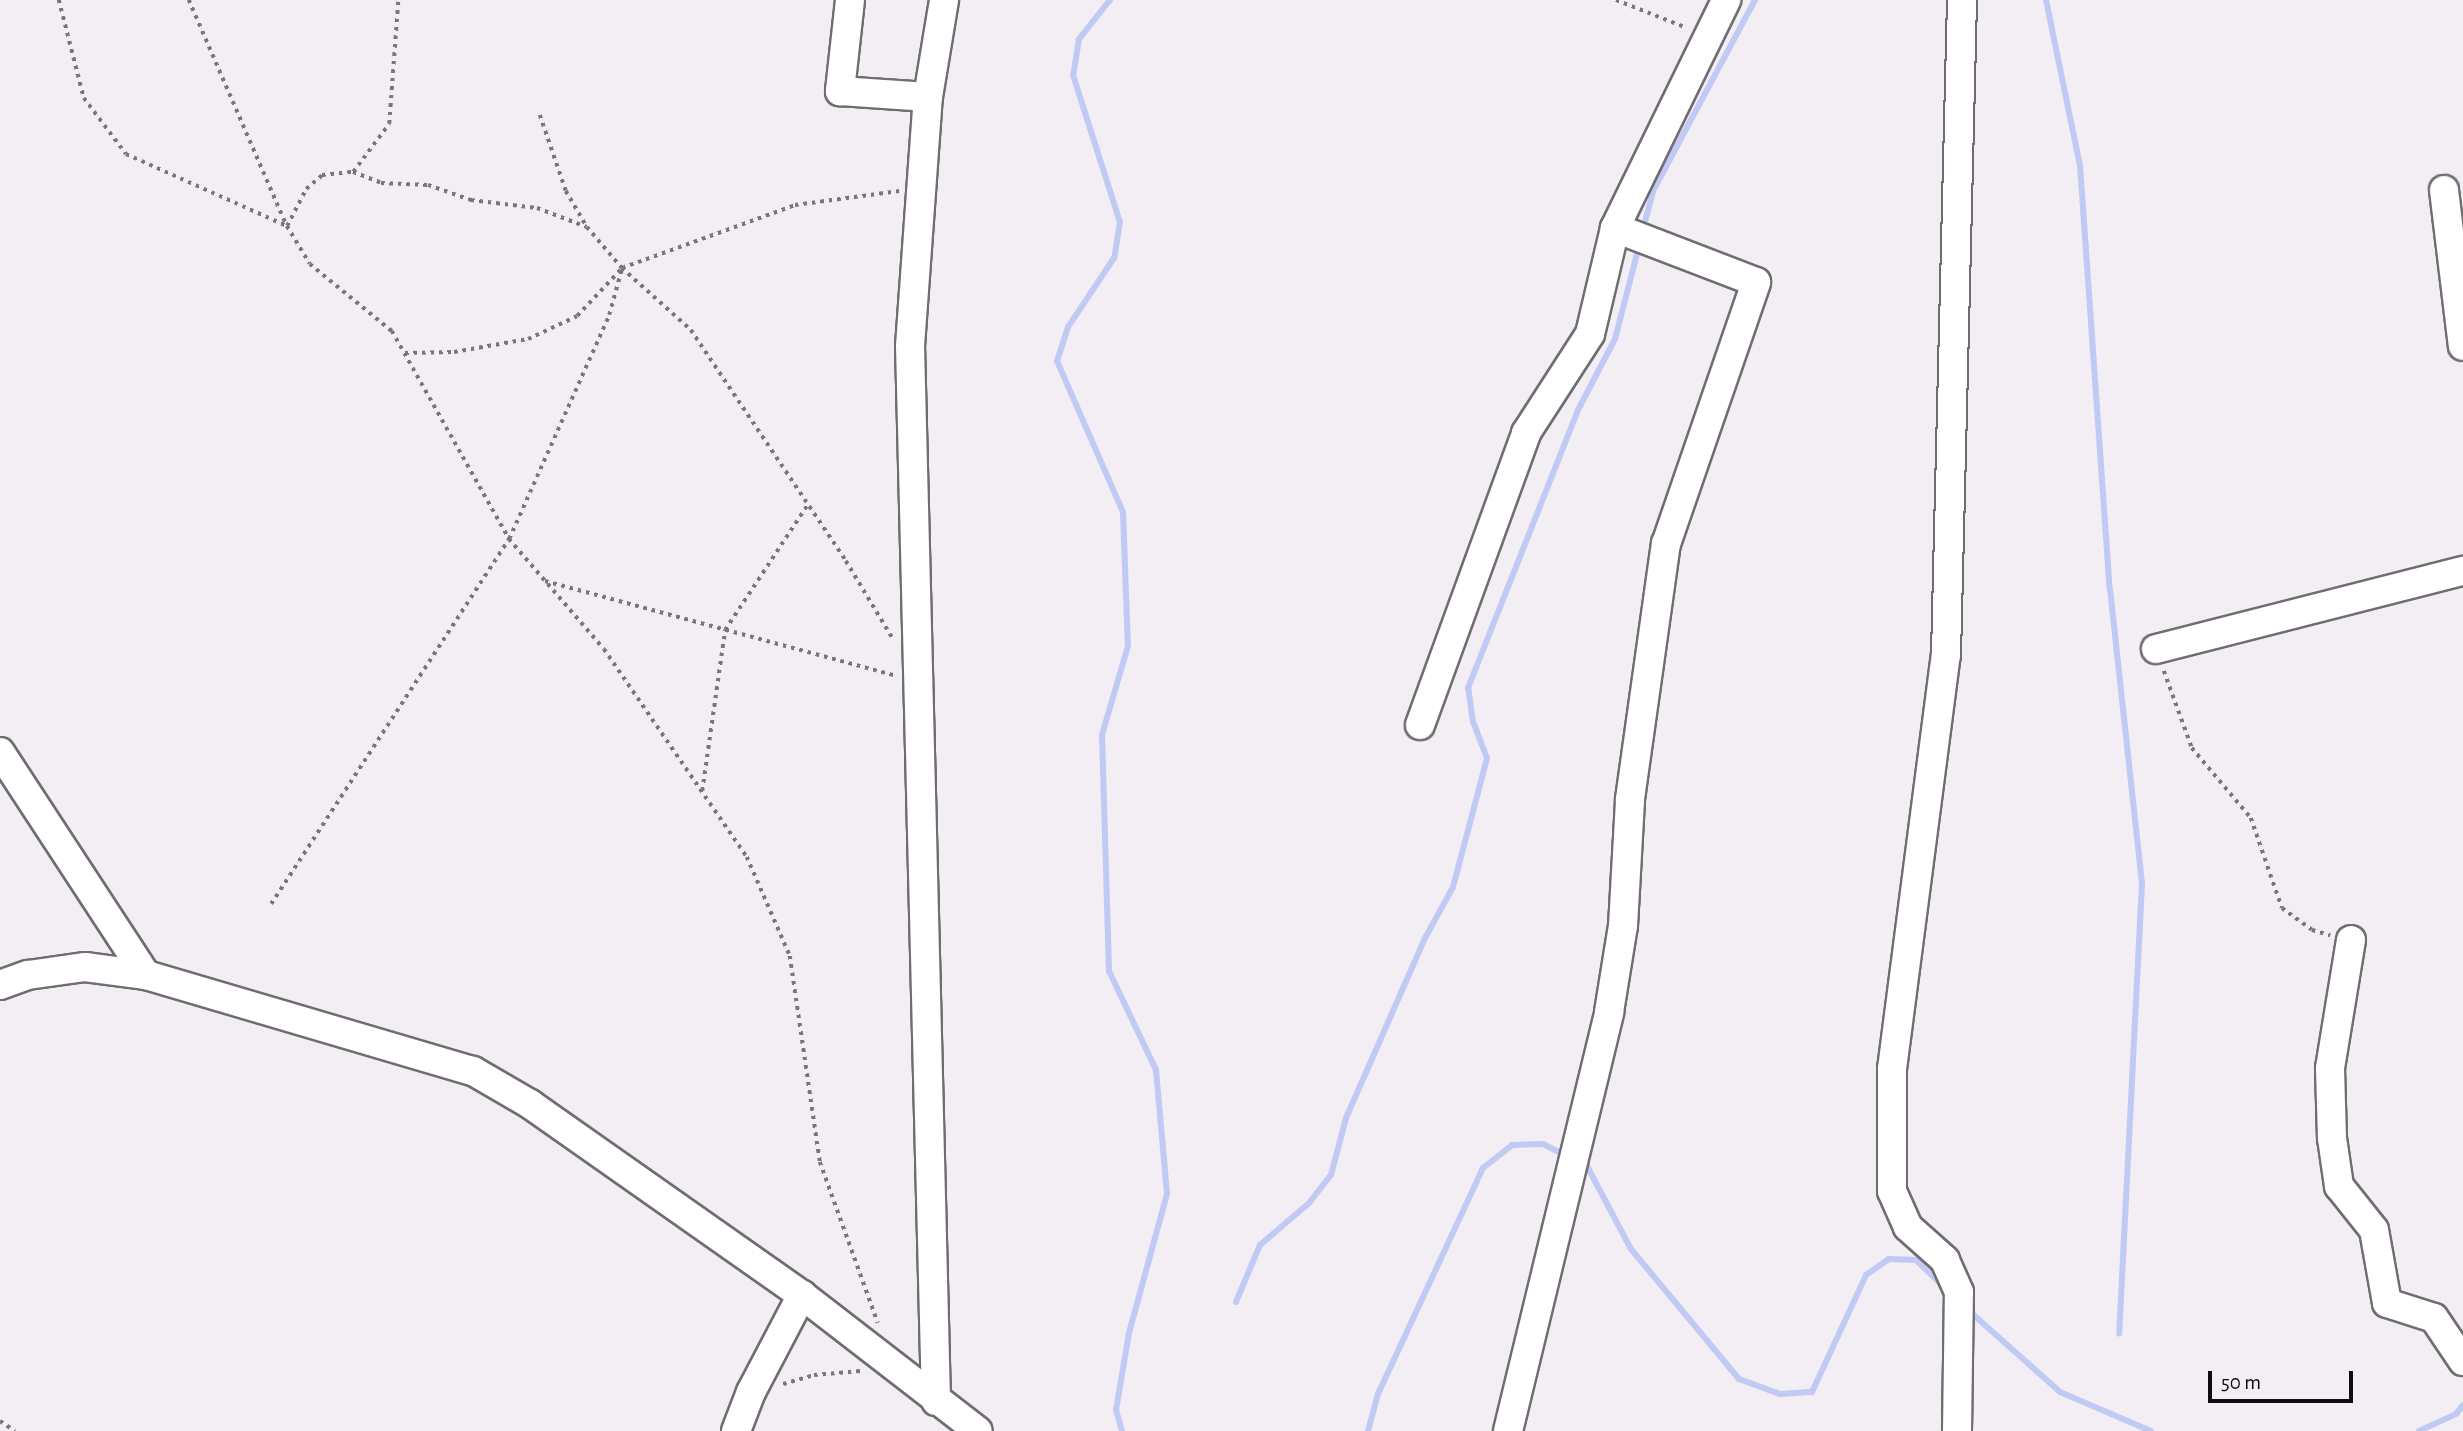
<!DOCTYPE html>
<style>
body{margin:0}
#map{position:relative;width:2463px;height:1431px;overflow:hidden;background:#f2eef3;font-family:"Alegreya Sans",sans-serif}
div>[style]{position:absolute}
.stream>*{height:6px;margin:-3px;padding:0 3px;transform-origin:3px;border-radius:3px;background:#c0caf5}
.path>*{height:3.5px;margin-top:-1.75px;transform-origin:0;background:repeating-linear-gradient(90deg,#79767a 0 3.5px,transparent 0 8.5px)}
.roads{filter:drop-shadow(2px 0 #706d72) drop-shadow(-2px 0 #706d72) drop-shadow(0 2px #706d72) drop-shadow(0 -2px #706d72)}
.minor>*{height:28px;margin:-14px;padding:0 14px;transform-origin:14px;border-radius:14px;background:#fff}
span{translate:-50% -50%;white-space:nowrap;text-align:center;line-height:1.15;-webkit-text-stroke:5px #f2eef3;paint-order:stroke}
.scale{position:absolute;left:2208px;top:1371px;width:145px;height:32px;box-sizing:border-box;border:4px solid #0e0d0f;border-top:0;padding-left:9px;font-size:21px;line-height:24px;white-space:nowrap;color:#0e0d0f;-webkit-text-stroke:5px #f2eef3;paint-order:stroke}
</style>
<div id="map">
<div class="stream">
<div style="left:1110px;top:0;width:50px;rotate:128.5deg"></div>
<div style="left:1079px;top:39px;width:36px;rotate:99deg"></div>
<div style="left:1073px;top:75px;width:154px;rotate:72.3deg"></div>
<div style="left:1120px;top:222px;width:36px;rotate:99deg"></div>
<div style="left:1114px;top:258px;width:83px;rotate:123.7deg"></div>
<div style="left:1068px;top:327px;width:36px;rotate:108deg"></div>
<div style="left:1057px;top:361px;width:165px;rotate:66.4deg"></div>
<div style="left:1123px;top:512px;width:134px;rotate:87.9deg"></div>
<div style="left:1128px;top:646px;width:93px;rotate:106.3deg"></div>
<div style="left:1102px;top:735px;width:236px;rotate:88.3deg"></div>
<div style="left:1109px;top:971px;width:110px;rotate:64.6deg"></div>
<div style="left:1156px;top:1070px;width:124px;rotate:84.9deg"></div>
<div style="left:1167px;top:1194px;width:144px;rotate:105.3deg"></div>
<div style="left:1129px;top:1333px;width:78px;rotate:99.6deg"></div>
<div style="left:1116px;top:1410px;width:22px;rotate:74deg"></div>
<div style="left:2046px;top:0;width:168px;rotate:78.4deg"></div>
<div style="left:2080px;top:165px;width:425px;rotate:86deg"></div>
<div style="left:2110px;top:589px;width:296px;rotate:83.8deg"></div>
<div style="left:2142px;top:883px;width:451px;rotate:92.9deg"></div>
<div style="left:1643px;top:229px;width:39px;rotate:-75deg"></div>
<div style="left:1653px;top:191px;width:217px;rotate:-61.9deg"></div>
<div style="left:1580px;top:1163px;width:8px;rotate:23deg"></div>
<div style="left:1587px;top:1166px;width:94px;rotate:62.1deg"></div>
<div style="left:1631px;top:1249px;width:169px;rotate:50.3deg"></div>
<div style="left:1739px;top:1379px;width:44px;rotate:20.1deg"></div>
<div style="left:1780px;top:1394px;width:32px;rotate:-4deg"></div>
<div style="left:1812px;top:1392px;width:129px;rotate:-65.2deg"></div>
<div style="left:1866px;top:1275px;width:28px;rotate:-35deg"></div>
<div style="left:1889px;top:1259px;width:27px;rotate:2deg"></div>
<div style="left:1916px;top:1260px;width:40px;rotate:44deg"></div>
<div style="left:1236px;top:1302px;width:62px;rotate:-67.2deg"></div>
<div style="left:1260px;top:1245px;width:65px;rotate:-40.6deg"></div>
<div style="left:1309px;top:1203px;width:36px;rotate:-52deg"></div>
<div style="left:1331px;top:1175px;width:59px;rotate:-75.3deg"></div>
<div style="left:1346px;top:1118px;width:194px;rotate:-66.3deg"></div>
<div style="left:1424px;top:940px;width:60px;rotate:-61.3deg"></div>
<div style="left:1453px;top:887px;width:133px;rotate:-75.2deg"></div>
<div style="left:1487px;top:758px;width:39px;rotate:-111deg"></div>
<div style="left:1473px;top:722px;width:34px;rotate:-98deg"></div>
<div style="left:1468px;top:688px;width:299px;rotate:-68.4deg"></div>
<div style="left:1578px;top:410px;width:80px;rotate:-62.5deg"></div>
<div style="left:1615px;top:339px;width:96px;rotate:-75.5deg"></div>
<div style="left:1968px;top:1310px;width:123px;rotate:41.7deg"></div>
<div style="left:2060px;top:1392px;width:99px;rotate:23.2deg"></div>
<div style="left:1368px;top:1431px;width:38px;rotate:-75deg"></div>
<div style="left:1378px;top:1394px;width:249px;rotate:-65.1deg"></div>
<div style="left:1483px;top:1168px;width:37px;rotate:-38deg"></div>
<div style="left:1512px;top:1145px;width:31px;rotate:-2deg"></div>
<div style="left:1543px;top:1144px;width:27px;rotate:27deg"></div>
<div style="left:2419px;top:1431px;width:41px;rotate:-24.7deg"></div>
<div style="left:2456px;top:1414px;width:11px;rotate:-52deg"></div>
</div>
<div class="path">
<div style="left:59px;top:0;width:101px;rotate:75.7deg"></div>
<div style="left:84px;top:98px;width:70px;rotate:53.1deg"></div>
<div style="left:126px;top:154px;width:176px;rotate:24.1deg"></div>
<div style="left:287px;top:226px;width:42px;rotate:-62.8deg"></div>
<div style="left:306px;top:189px;width:21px;rotate:-41deg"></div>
<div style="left:322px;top:175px;width:31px;rotate:-6deg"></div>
<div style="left:353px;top:172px;width:60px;rotate:-53.1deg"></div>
<div style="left:389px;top:124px;width:124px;rotate:-85.8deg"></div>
<div style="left:189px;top:0;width:246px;rotate:66.6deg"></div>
<div style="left:287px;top:226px;width:44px;rotate:58.8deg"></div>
<div style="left:310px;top:264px;width:106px;rotate:39.3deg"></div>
<div style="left:392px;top:331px;width:239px;rotate:60.6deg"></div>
<div style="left:509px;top:539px;width:145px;rotate:49.2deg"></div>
<div style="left:604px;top:649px;width:252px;rotate:55.5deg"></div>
<div style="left:747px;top:857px;width:108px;rotate:66.5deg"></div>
<div style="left:790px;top:956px;width:208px;rotate:81.7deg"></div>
<div style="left:820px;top:1162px;width:171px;rotate:70.2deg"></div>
<div style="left:1616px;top:0;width:76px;rotate:21.5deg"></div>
<div style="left:540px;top:115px;width:80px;rotate:71.1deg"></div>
<div style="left:566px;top:191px;width:42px;rotate:59.7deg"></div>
<div style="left:587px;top:227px;width:54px;rotate:49.5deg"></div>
<div style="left:622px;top:268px;width:93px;rotate:41.9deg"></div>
<div style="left:691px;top:330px;width:278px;rotate:56.1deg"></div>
<div style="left:846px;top:561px;width:91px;rotate:58.9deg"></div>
<div style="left:353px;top:172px;width:30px;rotate:21deg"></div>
<div style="left:381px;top:183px;width:47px;rotate:2.4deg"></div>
<div style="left:428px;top:185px;width:46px;rotate:19.2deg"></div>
<div style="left:471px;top:200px;width:66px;rotate:6.9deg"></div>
<div style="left:537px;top:208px;width:53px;rotate:20.8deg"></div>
<div style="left:405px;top:353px;width:49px;rotate:-1.2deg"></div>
<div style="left:454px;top:352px;width:75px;rotate:-10deg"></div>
<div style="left:528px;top:339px;width:54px;rotate:-25.1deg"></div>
<div style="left:577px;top:316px;width:66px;rotate:-46.8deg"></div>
<div style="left:622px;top:268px;width:184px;rotate:-20deg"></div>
<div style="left:795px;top:205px;width:105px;rotate:-7.7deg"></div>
<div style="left:545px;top:581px;width:364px;rotate:15.1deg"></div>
<div style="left:2164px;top:671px;width:82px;rotate:70deg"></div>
<div style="left:2192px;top:748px;width:92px;rotate:49.9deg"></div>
<div style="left:2251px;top:818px;width:95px;rotate:71deg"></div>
<div style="left:2282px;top:908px;width:37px;rotate:36deg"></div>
<div style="left:2312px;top:930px;width:19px;rotate:16deg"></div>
<div style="left:702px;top:791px;width:163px;rotate:-81.9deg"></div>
<div style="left:725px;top:630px;width:151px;rotate:-56.6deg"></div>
<div style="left:271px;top:904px;width:436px;rotate:-56.9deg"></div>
<div style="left:509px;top:539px;width:245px;rotate:-65.9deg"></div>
<div style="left:609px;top:315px;width:49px;rotate:-74.5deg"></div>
<div style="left:783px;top:1384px;width:32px;rotate:-16deg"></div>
<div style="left:814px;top:1375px;width:47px;rotate:-4.9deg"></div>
<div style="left:0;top:1421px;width:18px;rotate:34deg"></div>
</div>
<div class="roads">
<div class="minor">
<div style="left:850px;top:0;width:92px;rotate:96.3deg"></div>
<div style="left:840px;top:91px;width:88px;rotate:3.9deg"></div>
<div style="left:2444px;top:190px;width:157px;rotate:83.1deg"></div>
<div style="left:2156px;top:649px;width:317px;rotate:-14.3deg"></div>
<div style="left:1420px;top:725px;width:311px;rotate:-70deg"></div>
<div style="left:1526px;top:433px;width:118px;rotate:-57.1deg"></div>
<div style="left:1590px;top:334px;width:109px;rotate:-76.7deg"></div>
<div style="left:1615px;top:228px;width:254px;rotate:-64deg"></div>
<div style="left:0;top:752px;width:267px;rotate:56.8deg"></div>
<div style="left:2351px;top:940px;width:130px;rotate:99.3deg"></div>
<div style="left:2330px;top:1068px;width:70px;rotate:88.4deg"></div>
<div style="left:2332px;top:1138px;width:49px;rotate:81.7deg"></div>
<div style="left:2339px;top:1186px;width:56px;rotate:51.5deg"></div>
<div style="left:2374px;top:1230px;width:74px;rotate:79.9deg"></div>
<div style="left:2387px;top:1303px;width:49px;rotate:17.7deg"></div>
<div style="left:2434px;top:1318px;width:52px;rotate:56deg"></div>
<div style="left:0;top:985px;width:30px;rotate:-20deg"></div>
<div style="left:28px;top:975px;width:58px;rotate:-8deg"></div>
<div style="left:85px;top:967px;width:62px;rotate:7.5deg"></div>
<div style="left:146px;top:975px;width:341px;rotate:16.4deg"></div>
<div style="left:473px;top:1071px;width:66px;rotate:30.1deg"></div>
<div style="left:530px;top:1104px;width:332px;rotate:35.1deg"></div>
<div style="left:802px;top:1295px;width:222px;rotate:37.7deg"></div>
<div style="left:936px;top:1401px;width:1055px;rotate:-91.41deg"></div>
<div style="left:910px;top:346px;width:250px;rotate:-85.9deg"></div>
<div style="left:928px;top:97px;width:98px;rotate:-80.6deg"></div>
<div style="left:736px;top:1431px;width:42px;rotate:-69deg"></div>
<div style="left:751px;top:1392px;width:110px;rotate:-62.3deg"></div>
<div style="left:1508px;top:1431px;width:431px;rotate:-76.4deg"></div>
<div style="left:1609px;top:1012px;width:87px;rotate:-80.8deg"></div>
<div style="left:1623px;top:926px;width:127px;rotate:-86.8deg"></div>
<div style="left:1630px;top:799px;width:258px;rotate:-82deg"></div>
<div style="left:1666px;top:544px;width:277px;rotate:-71deg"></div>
<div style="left:1756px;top:282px;width:151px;rotate:-159deg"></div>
<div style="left:1957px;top:1431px;width:139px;rotate:-89.2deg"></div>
<div style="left:1959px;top:1292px;width:35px;rotate:-114deg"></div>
<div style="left:1945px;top:1260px;width:50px;rotate:-138.3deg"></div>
<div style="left:1908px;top:1227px;width:39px;rotate:-114deg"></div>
<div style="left:1892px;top:1191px;width:122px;rotate:-90deg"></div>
<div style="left:1892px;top:1069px;width:418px;rotate:-82.6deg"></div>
<div style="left:1946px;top:655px;width:655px;rotate:-88.6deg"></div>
</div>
</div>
<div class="scale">50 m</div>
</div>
